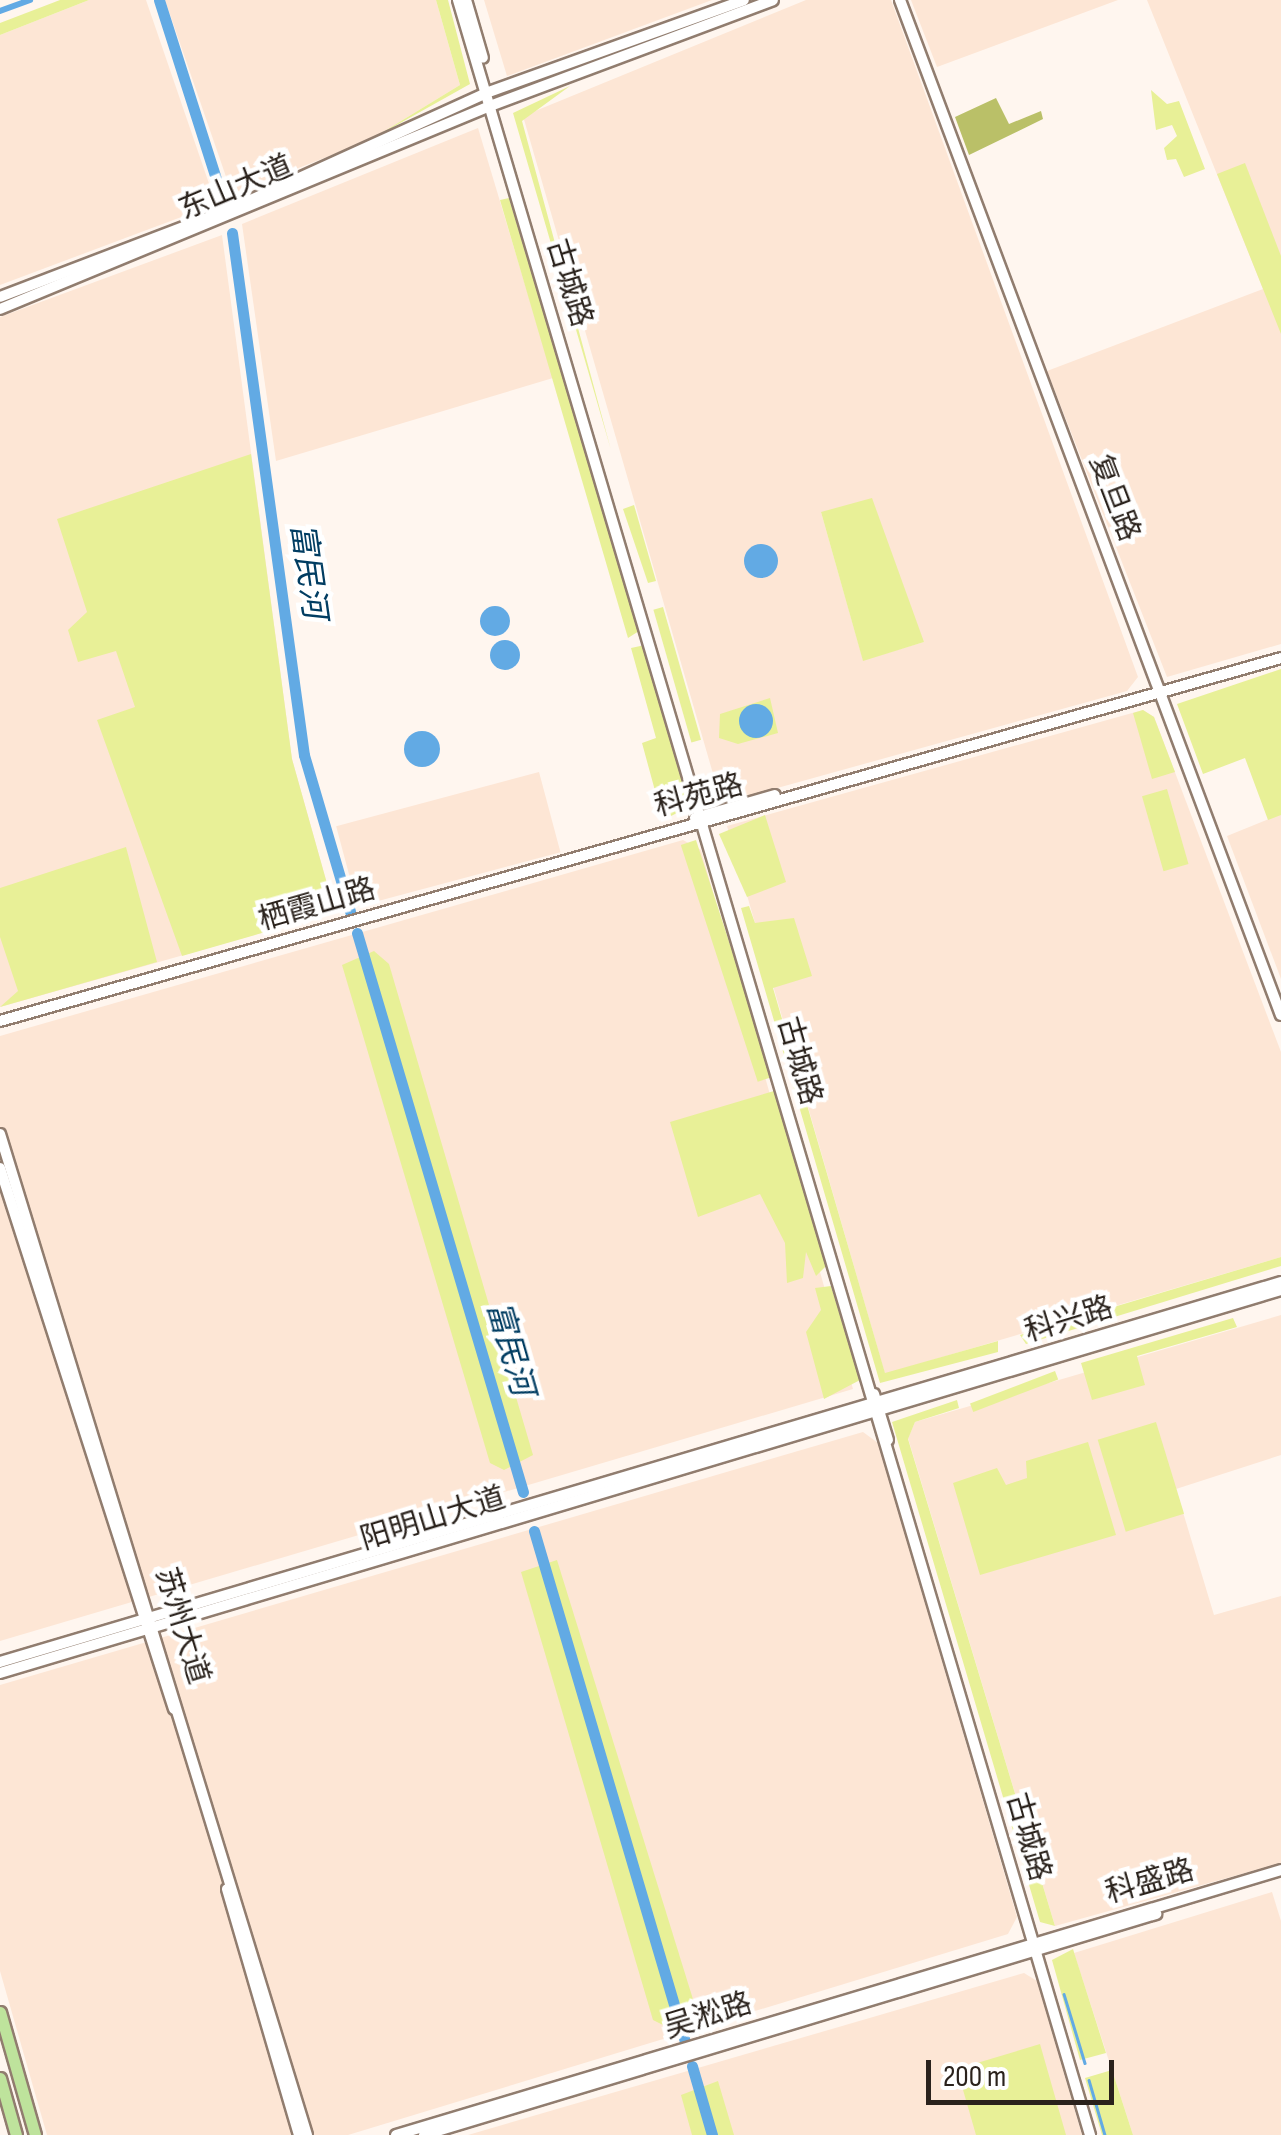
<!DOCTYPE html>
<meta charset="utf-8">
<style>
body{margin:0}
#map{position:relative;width:1281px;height:2135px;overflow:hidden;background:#fff6ef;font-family:"Sofia Sans Condensed","Noto Sans SC",sans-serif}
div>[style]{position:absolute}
.built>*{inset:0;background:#fde6d5;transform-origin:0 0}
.green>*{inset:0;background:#e8f097;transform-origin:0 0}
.forest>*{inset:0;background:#bac068}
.water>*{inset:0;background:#62aae4}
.round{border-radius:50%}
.stream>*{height:2.5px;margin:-1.25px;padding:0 1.25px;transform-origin:1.25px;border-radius:1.25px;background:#62aae4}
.canal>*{height:6px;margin:-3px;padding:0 3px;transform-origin:3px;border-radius:3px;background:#62aae4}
.river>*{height:11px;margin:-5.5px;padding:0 5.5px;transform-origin:5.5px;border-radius:5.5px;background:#62aae4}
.roads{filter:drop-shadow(2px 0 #917d6f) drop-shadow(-2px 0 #917d6f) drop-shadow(0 2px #917d6f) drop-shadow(0 -2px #917d6f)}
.secondary>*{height:10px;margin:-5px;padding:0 5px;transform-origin:5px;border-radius:5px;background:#fff}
.primary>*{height:11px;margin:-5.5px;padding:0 5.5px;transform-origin:5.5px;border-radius:5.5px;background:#bee39c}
span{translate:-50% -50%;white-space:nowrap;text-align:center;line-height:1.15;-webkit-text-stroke:9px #fff;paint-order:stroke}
.street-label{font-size:30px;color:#2a221c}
.water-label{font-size:32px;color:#013d62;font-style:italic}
.scale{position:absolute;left:926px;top:2060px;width:188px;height:45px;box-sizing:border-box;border:5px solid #2a221c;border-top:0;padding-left:12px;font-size:30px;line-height:35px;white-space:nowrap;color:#2a221c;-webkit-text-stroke:8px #fff;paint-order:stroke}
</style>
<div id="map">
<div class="built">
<div style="clip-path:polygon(89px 0,146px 0,216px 204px,0 285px,0 35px)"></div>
<div style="clip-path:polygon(165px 0,436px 0,460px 85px,370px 140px,232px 194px)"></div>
<div style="clip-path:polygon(484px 0,712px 0,507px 76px)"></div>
<div style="clip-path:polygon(evenodd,806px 0,891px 0,1138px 677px,1127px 691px,734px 800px,718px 791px,523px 116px,806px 0,821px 512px,924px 642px,863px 660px,821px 512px)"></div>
<div style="clip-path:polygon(911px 0,1118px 0,937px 67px)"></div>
<div style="clip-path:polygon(1147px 0,1281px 0,1281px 644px,1167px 677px,1047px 371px,1263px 289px)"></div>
<div style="clip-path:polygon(478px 128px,553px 378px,276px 461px,242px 224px)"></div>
<div style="clip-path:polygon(222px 235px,292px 759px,335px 912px,0 1007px,0 317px)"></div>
<div style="clip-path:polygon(1143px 710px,1154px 717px,1281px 1052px,1281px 1257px,885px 1374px,727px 826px)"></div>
<div style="left:539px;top:772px;width:83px;height:210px;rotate:75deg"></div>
<div style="clip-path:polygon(1281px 814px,1281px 979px,1227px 836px)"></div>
<div style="clip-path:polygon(683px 840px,701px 850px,853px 1389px,0 1641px,0 1036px)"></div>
<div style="clip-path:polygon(1281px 1315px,1281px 1455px,1176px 1489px,1214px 1615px,1281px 1596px,1281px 1863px,1055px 1926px,908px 1438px,915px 1422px)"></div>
<div style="clip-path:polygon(863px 1432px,878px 1443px,1017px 1917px,1008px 1934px,348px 2135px,47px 2135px,0 1971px,0 1685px)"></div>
<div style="clip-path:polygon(1272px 1892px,1281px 1921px,1281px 2135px,1133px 2135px,1074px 1953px)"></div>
<div style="clip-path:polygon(1024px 1973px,1037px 1981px,1082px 2135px,468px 2135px)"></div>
</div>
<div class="green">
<div style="clip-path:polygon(60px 0,89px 0,0 35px,0 23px)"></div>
<div style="clip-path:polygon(436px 0,448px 0,470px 84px,370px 140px,460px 85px)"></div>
<div style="clip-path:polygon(570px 86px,522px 121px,611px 450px,513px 113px)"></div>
<div style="clip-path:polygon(1151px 90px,1167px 104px,1179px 101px,1205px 169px,1184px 177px,1176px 159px,1167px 160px,1164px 148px,1177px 136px,1172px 125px,1156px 130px)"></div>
<div style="clip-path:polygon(1245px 163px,1281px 256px,1281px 334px,1217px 174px)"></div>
<div style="clip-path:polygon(509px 198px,639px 631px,628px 638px,500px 200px)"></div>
<div style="clip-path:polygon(251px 454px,292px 759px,335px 912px,182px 956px,97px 720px,135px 707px,116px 651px,78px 662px,68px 630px,87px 612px,57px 519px)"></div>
<div style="clip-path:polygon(872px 498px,924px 642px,863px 661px,821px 512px)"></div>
<div style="clip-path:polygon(634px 505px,656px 581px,648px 583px,623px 509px)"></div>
<div style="left:663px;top:607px;width:138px;height:10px;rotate:74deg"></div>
<div style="clip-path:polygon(645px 645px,691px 806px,663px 820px,642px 743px,656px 738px,631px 648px)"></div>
<div style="clip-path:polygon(1281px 669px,1281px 815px,1268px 820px,1245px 758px,1203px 774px,1177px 704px)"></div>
<div style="clip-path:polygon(770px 698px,778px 733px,738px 744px,719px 738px,720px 714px)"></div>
<div style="clip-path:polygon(1143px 710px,1154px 717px,1175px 772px,1152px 779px,1133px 713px)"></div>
<div style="left:1167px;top:789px;width:78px;height:26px;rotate:74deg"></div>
<div style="clip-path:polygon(765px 815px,786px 882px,747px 897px,719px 834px)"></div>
<div style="left:696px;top:840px;width:249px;height:16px;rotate:72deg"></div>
<div style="clip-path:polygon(126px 847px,157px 962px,0 1007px,18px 991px,0 937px,0 888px)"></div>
<div style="clip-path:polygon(749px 906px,755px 923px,794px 918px,812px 976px,773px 988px,885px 1373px,998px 1341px,998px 1352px,880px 1383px,741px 908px)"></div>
<div style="clip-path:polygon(374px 951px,389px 964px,533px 1455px,504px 1470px,490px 1463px,342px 965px)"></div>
<div style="clip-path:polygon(774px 1091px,827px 1265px,816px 1276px,806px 1252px,803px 1278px,787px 1283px,785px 1243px,760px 1194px,698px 1217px,670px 1122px)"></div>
<div style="clip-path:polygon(1281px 1257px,1281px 1266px,1026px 1344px,1020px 1335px)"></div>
<div style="clip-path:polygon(831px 1286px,860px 1380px,824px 1399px,806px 1332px,821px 1310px,815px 1288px)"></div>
<div style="clip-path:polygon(1233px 1318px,1237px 1327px,1137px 1356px,1145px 1385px,1092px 1400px,1081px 1363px)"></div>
<div style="left:1055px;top:1371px;width:9px;height:91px;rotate:69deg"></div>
<div style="clip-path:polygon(957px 1400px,959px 1408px,915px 1422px,908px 1439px,1055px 1926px,1040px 1922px,892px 1422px)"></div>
<div style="left:1156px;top:1422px;width:96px;height:61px;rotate:73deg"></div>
<div style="clip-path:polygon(1088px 1442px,1116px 1535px,980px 1575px,953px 1483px,997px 1468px,1006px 1485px,1027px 1478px,1026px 1461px)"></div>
<div style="clip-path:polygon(557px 1560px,696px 2009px,663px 2025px,653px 2020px,521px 1572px)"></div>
<div style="clip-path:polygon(1073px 1949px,1106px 2053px,1080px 2060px,1052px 1960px)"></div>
<div style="clip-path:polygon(1040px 2044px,1066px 2135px,976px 2135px,957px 2069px)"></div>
<div style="clip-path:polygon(1112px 2070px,1133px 2135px,1102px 2135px,1085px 2078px)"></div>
<div style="clip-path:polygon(718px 2081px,734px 2135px,692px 2135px,681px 2095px)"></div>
</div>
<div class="forest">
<div style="clip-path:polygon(996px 98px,1009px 124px,1041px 111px,1043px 119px,969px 155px,955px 117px)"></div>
</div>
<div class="water">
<div class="round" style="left:744px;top:544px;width:34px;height:34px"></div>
<div class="round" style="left:480px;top:606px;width:30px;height:30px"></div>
<div class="round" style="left:490px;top:640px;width:30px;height:30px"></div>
<div class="round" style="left:739px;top:704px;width:34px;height:34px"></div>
<div class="round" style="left:404px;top:731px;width:36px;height:36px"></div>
</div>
<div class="stream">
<div style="left:1064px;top:1994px;width:72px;rotate:73.1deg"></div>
<div style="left:1089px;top:2080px;width:57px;rotate:73.8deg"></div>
</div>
<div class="canal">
<div style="left:0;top:11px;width:32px;rotate:-20deg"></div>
</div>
<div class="river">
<div style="left:159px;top:0;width:210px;rotate:72.3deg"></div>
<div style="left:232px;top:233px;width:527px;rotate:82.15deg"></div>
<div style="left:304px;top:755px;width:163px;rotate:73.6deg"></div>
<div style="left:357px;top:933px;width:583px;rotate:73.46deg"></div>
<div style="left:534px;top:1531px;width:536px;rotate:73.53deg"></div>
<div style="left:692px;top:2066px;width:72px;rotate:73.8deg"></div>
</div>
<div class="roads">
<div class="secondary">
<div style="left:458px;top:0;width:2227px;rotate:73.51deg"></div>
<div style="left:466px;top:0;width:60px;rotate:73.7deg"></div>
<div style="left:900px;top:0;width:1084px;rotate:69.43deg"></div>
<div style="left:0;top:297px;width:249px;rotate:-20.9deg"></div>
<div style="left:233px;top:208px;width:278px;rotate:-24.4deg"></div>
<div style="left:486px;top:93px;width:274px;rotate:-19.8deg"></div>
<div style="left:0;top:309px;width:530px;rotate:-22.5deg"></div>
<div style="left:490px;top:106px;width:302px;rotate:-20.5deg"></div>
<div style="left:695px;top:818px;width:83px;rotate:-16deg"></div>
<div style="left:0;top:1021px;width:1331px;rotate:-15.82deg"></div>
<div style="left:0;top:1134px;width:1047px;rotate:72.95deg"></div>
<div style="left:0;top:1168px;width:568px;rotate:72.17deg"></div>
<div style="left:874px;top:1394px;width:48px;rotate:73.1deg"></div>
<div style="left:0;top:1662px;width:1336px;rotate:-16.52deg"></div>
<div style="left:0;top:1673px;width:1337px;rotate:-16.65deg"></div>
<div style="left:227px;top:1889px;width:256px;rotate:73.7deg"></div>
<div style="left:396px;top:2135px;width:924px;rotate:-16.67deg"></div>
<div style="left:424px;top:2135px;width:765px;rotate:-16.8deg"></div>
</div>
<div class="primary">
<div style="left:0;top:2012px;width:128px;rotate:74.1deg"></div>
<div style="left:0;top:2078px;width:59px;rotate:74.3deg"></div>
</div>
</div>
<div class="street-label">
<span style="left:236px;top:188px;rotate:-23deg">东山大道</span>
<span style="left:569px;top:283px;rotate:73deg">古城路</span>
<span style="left:1114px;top:498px;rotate:69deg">复旦路</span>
<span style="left:699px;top:796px;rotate:-15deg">科苑路</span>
<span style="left:317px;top:905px;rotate:-16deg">栖霞山路</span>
<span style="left:799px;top:1061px;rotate:74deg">古城路</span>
<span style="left:1069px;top:1320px;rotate:-17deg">科兴路</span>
<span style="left:433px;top:1519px;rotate:-17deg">阳明山大道</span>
<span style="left:182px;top:1626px;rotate:73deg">苏州大道</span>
<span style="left:1028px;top:1837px;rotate:74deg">古城路</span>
<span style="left:1150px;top:1882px;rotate:-16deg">科盛路</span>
<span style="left:708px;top:2016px;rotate:-17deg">吴淞路</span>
</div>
<div class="water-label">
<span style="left:307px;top:571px;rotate:82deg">富民河</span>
<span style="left:509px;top:1349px;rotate:74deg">富民河</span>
</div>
<div class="scale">200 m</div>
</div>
